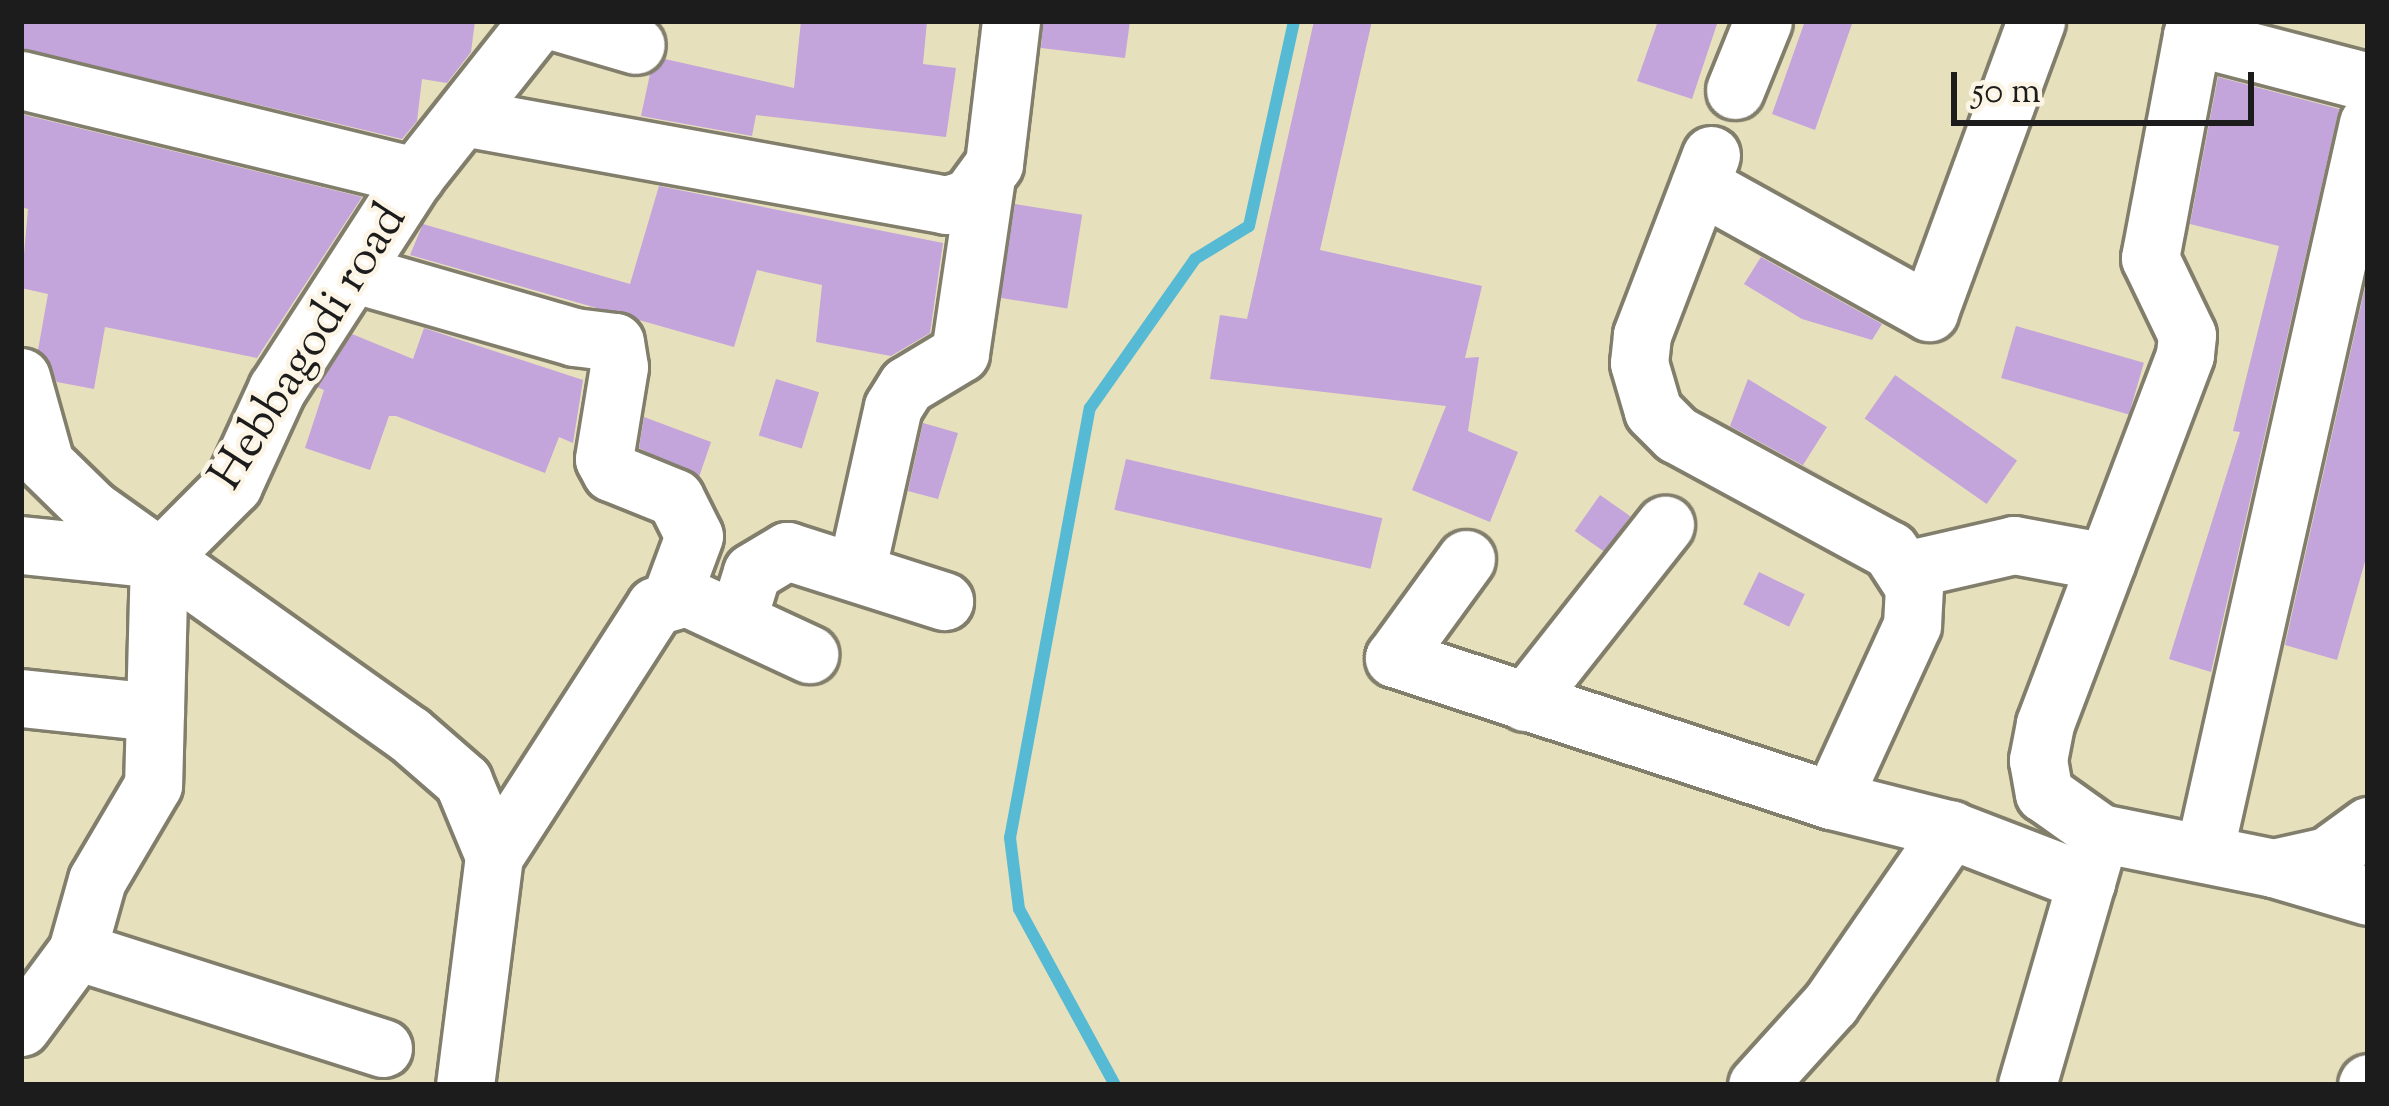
<!DOCTYPE html>
<style>
body{margin:0}
#map{position:relative;width:2389px;height:1106px;overflow:hidden;background:#e7e0bc;font-family:"Sorts Mill Goudy",serif}
div>[style]{position:absolute}
.stream>*{height:12px;margin:-6px;padding:0 6px;transform-origin:6px;border-radius:6px;background:#56bad4}
.building>*{inset:0;background:#c3a4db;transform-origin:0 0}
.roads{filter:drop-shadow(3px 0 #827e6c) drop-shadow(-3px 0 #827e6c) drop-shadow(0 3px #827e6c) drop-shadow(0 -3px #827e6c)}
.minor>*{height:57px;margin:-28.5px;padding:0 28.5px;transform-origin:28.5px;border-radius:28.5px;background:#fff}
span{translate:-50% -50%;white-space:nowrap;text-align:center;line-height:1.15;-webkit-text-stroke:9px #fcf5e5;paint-order:stroke}
.street-label{font-size:48px;color:#1c1c1c}
.frame{position:absolute;inset:0;border:24px solid #1c1c1c;pointer-events:none}
.scale{position:absolute;left:1951px;top:72px;width:303px;height:54px;box-sizing:border-box;border:6px solid #1c1c1c;border-top:0;padding-left:15px;font-size:36px;line-height:42px;white-space:nowrap;color:#1c1c1c;-webkit-text-stroke:9px #fcf5e5;paint-order:stroke}
</style>
<div id="map">
<div class="stream">
<div style="left:1115px;top:1085px;width:200px;rotate:-118.6deg"></div>
<div style="left:1019px;top:909px;width:72px;rotate:-97.2deg"></div>
<div style="left:1010px;top:838px;width:437px;rotate:-79.5deg"></div>
<div style="left:1090px;top:408px;width:182px;rotate:-54.8deg"></div>
<div style="left:1195px;top:259px;width:63px;rotate:-31.4deg"></div>
<div style="left:1249px;top:226px;width:210px;rotate:-77.6deg"></div>
</div>
<div class="building">
<div style="clip-path:polygon(21px 21px,475px 21px,471px 52px,447px 83px,422px 79px,417px 121px,402px 139px,21px 48px)"></div>
<div style="clip-path:polygon(801px 21px,927px 21px,923px 64px,956px 68px,946px 137px,756px 115px,752px 136px,641px 116px,650px 74px,665px 59px,794px 88px)"></div>
<div style="clip-path:polygon(1043px 21px,1130px 21px,1125px 58px,1041px 48px)"></div>
<div style="clip-path:polygon(1314px 21px,1372px 21px,1320px 250px,1482px 286px,1465px 358px,1479px 357px,1468px 431px,1518px 452px,1490px 522px,1412px 490px,1446px 406px,1210px 379px,1220px 315px,1247px 319px)"></div>
<div style="clip-path:polygon(1658px 21px,1718px 21px,1692px 99px,1637px 81px)"></div>
<div style="clip-path:polygon(1805px 21px,1853px 21px,1815px 130px,1772px 114px)"></div>
<div style="clip-path:polygon(2218px 77px,2339px 109px,2211px 672px,2169px 659px,2240px 432px,2233px 431px,2279px 246px,2190px 224px)"></div>
<div style="clip-path:polygon(21px 114px,362px 197px,257px 358px,105px 327px,94px 389px,57px 382px,38px 350px,48px 294px,21px 288px,28px 209px,21px 207px)"></div>
<div style="clip-path:polygon(659px 186px,943px 243px,930px 333px,891px 356px,816px 342px,822px 285px,757px 270px,734px 347px,410px 255px,423px 224px,630px 284px)"></div>
<div style="left:1015px;top:204px;width:68px;height:95px;rotate:9deg"></div>
<div style="clip-path:polygon(1761px 257px,1882px 324px,1872px 340px,1802px 319px,1744px 284px)"></div>
<div style="clip-path:polygon(2368px 274px,2368px 551px,2337px 660px,2285px 645px)"></div>
<div style="left:2016px;top:326px;width:133px;height:54px;rotate:16deg"></div>
<div style="clip-path:polygon(424px 328px,583px 380px,573px 443px,559px 437px,545px 473px,396px 416px,389px 416px,370px 470px,305px 448px,324px 390px,317px 387px,352px 334px,413px 359px)"></div>
<div style="left:1895px;top:375px;width:149px;height:53px;rotate:35deg"></div>
<div style="left:776px;top:379px;width:45px;height:59px;rotate:17deg"></div>
<div style="clip-path:polygon(1748px 379px,1827px 427px,1803px 465px,1832px 481px,1730px 426px)"></div>
<div style="clip-path:polygon(644px 417px,711px 442px,699px 477px,639px 448px)"></div>
<div style="clip-path:polygon(923px 423px,958px 433px,938px 499px,908px 491px)"></div>
<div style="left:1126px;top:459px;width:263px;height:52px;rotate:13deg"></div>
<div style="left:1600px;top:495px;width:37px;height:44px;rotate:35deg"></div>
<div style="left:1759px;top:572px;width:51px;height:36px;rotate:26deg"></div>
</div>
<div class="roads">
<div class="minor">
<div style="left:554px;top:21px;width:85px;rotate:16.3deg"></div>
<div style="left:2196px;top:21px;width:16px;rotate:105deg"></div>
<div style="left:2192px;top:36px;width:182px;rotate:14.6deg"></div>
<div style="left:2192px;top:36px;width:226px;rotate:100.7deg"></div>
<div style="left:2150px;top:258px;width:85px;rotate:64.3deg"></div>
<div style="left:2187px;top:335px;width:20px;rotate:96deg"></div>
<div style="left:2185px;top:355px;width:395px;rotate:110.8deg"></div>
<div style="left:2045px;top:724px;width:37px;rotate:101deg"></div>
<div style="left:2038px;top:760px;width:34px;rotate:80deg"></div>
<div style="left:2044px;top:793px;width:69px;rotate:35.5deg"></div>
<div style="left:2100px;top:833px;width:177px;rotate:11.4deg"></div>
<div style="left:2273px;top:868px;width:55px;rotate:-12.5deg"></div>
<div style="left:2327px;top:856px;width:51px;rotate:-36.2deg"></div>
<div style="left:21px;top:80px;width:406px;rotate:13.7deg"></div>
<div style="left:1735px;top:90px;width:74px;rotate:-67.9deg"></div>
<div style="left:463px;top:117px;width:491px;rotate:10.3deg"></div>
<div style="left:946px;top:205px;width:24px;rotate:-17deg"></div>
<div style="left:969px;top:198px;width:42px;rotate:-53.7deg"></div>
<div style="left:994px;top:164px;width:144px;rotate:-83.2deg"></div>
<div style="left:1711px;top:155px;width:193px;rotate:111deg"></div>
<div style="left:1642px;top:335px;width:28px;rotate:96deg"></div>
<div style="left:1639px;top:363px;width:50px;rotate:73.7deg"></div>
<div style="left:1653px;top:411px;width:33px;rotate:45deg"></div>
<div style="left:1676px;top:434px;width:243px;rotate:28.5deg"></div>
<div style="left:1890px;top:550px;width:44px;rotate:57deg"></div>
<div style="left:1914px;top:587px;width:38px;rotate:93deg"></div>
<div style="left:1912px;top:625px;width:192px;rotate:114.6deg"></div>
<div style="left:1700px;top:185px;width:262px;rotate:29deg"></div>
<div style="left:1929px;top:312px;width:310px;rotate:-69.8deg"></div>
<div style="left:356px;top:274px;width:227px;rotate:16.1deg"></div>
<div style="left:574px;top:337px;width:41px;rotate:7deg"></div>
<div style="left:615px;top:342px;width:25px;rotate:81deg"></div>
<div style="left:619px;top:367px;width:93px;rotate:99.3deg"></div>
<div style="left:604px;top:459px;width:15px;rotate:62deg"></div>
<div style="left:611px;top:472px;width:69px;rotate:22.1deg"></div>
<div style="left:675px;top:498px;width:42px;rotate:63.4deg"></div>
<div style="left:694px;top:536px;width:66px;rotate:110.4deg"></div>
<div style="left:21px;top:377px;width:89px;rotate:74.4deg"></div>
<div style="left:45px;top:463px;width:66px;rotate:44.4deg"></div>
<div style="left:92px;top:509px;width:389px;rotate:35.4deg"></div>
<div style="left:409px;top:734px;width:72px;rotate:41deg"></div>
<div style="left:463px;top:781px;width:81px;rotate:67.5deg"></div>
<div style="left:494px;top:856px;width:231px;rotate:97.2deg"></div>
<div style="left:21px;top:545px;width:139px;rotate:5.8deg"></div>
<div style="left:159px;top:559px;width:226px;rotate:91.5deg"></div>
<div style="left:153px;top:785px;width:110px;rotate:120.5deg"></div>
<div style="left:97px;top:880px;width:74px;rotate:105.7deg"></div>
<div style="left:77px;top:951px;width:321px;rotate:17.6deg"></div>
<div style="left:159px;top:559px;width:105px;rotate:-45deg"></div>
<div style="left:233px;top:485px;width:106px;rotate:-65.4deg"></div>
<div style="left:277px;top:389px;width:254px;rotate:-57.1deg"></div>
<div style="left:415px;top:176px;width:198px;rotate:-51.6deg"></div>
<div style="left:1466px;top:559px;width:122px;rotate:126deg"></div>
<div style="left:1394px;top:658px;width:460px;rotate:18deg"></div>
<div style="left:1832px;top:800px;width:123px;rotate:14.1deg"></div>
<div style="left:1951px;top:830px;width:145px;rotate:21.1deg"></div>
<div style="left:1905px;top:570px;width:112px;rotate:-12.9deg"></div>
<div style="left:2014px;top:545px;width:94px;rotate:10.5deg"></div>
<div style="left:856px;top:572px;width:169px;rotate:-77.4deg"></div>
<div style="left:893px;top:407px;width:26px;rotate:-58deg"></div>
<div style="left:907px;top:385px;width:62px;rotate:-31.1deg"></div>
<div style="left:960px;top:353px;width:172px;rotate:-81.6deg"></div>
<div style="left:737px;top:620px;width:50px;rotate:-72.6deg"></div>
<div style="left:752px;top:572px;width:41px;rotate:-31deg"></div>
<div style="left:787px;top:551px;width:165px;rotate:17.7deg"></div>
<div style="left:21px;top:698px;width:135px;rotate:6deg"></div>
<div style="left:1525px;top:702px;width:226px;rotate:-51.7deg"></div>
<div style="left:2204px;top:853px;width:748px;rotate:-77.34deg"></div>
<div style="left:494px;top:856px;width:297px;rotate:-57.2deg"></div>
<div style="left:655px;top:606px;width:32px;rotate:-16deg"></div>
<div style="left:686px;top:597px;width:136px;rotate:24.9deg"></div>
<div style="left:2273px;top:868px;width:99px;rotate:16.4deg"></div>
<div style="left:21px;top:1027px;width:94px;rotate:-53.6deg"></div>
<div style="left:1757px;top:1085px;width:110px;rotate:-47.9deg"></div>
<div style="left:1831px;top:1003px;width:211px;rotate:-55.3deg"></div>
<div style="left:2027px;top:1085px;width:247px;rotate:-73.8deg"></div>
<div style="left:2367px;top:1085px;width:2px;rotate:-63deg"></div>
</div>
</div>
<div class="street-label">
<span style="left:310px;top:348px;rotate:-58deg">Hebbagodi road</span>
</div>
<div class="frame"></div>
<div class="scale">50 m</div>
</div>
